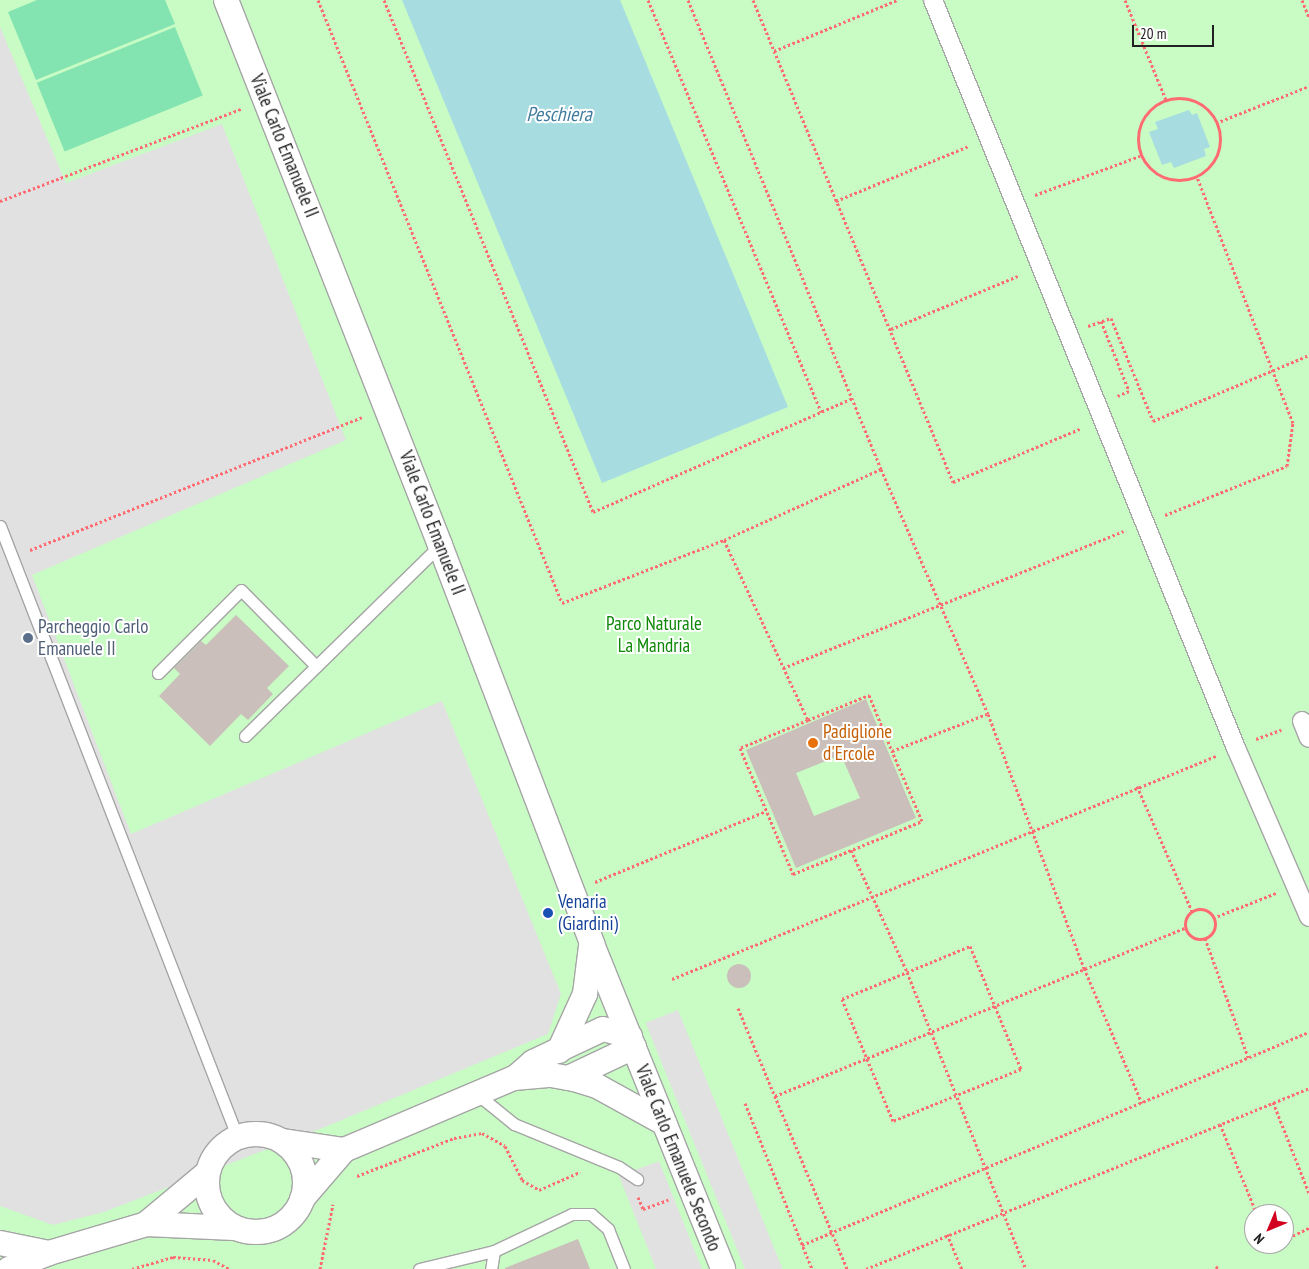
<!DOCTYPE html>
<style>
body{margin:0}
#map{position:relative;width:1309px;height:1269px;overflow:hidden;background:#f2ede8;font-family:"PT Sans Narrow",sans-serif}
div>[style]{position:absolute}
.park>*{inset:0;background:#c8fcc4}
.pitch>*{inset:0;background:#83e4b1;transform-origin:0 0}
.parking>*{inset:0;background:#e1e1e1;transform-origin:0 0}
.water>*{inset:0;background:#a7dce1}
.building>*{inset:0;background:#cabfba}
.round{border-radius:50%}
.path>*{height:3px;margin-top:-1.5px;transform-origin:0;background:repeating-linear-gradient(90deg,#ff6b71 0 2.5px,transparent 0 5px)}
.path>.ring{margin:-1.5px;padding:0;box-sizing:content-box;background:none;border:3px solid #ff6b71;border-radius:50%}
.roads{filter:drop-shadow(1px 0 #a5a5a5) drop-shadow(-1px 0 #a5a5a5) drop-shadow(0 1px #a5a5a5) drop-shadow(0 -1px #a5a5a5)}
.service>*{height:11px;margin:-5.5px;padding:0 5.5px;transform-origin:5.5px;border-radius:5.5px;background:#fff}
.pedestrian>*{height:18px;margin:-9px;padding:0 9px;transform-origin:9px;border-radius:9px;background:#fff}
.minor>*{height:24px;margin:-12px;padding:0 12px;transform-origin:12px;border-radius:12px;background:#fff}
.minor>.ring{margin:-12px;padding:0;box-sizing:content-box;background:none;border:24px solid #fff;border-radius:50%}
.dots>*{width:14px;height:14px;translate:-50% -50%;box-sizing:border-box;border:2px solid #fff;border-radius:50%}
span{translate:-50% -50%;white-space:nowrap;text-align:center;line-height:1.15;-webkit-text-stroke:4px #fff;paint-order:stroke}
.street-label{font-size:19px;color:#212121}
.park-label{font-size:19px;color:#0e8807}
.service-label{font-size:19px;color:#4e5e75}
.left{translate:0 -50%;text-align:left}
.food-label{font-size:19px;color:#c56008}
.transit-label{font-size:19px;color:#164399}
.water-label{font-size:20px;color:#407c9e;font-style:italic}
.north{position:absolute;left:1244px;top:1204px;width:50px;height:50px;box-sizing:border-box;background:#fff;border:1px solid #a6a6a6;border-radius:50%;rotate:225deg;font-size:14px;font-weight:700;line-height:20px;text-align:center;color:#212121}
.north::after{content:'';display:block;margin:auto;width:18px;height:22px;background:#d2001e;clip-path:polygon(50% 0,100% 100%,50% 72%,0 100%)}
.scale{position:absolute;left:1132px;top:25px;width:82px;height:22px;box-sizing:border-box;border:2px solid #212121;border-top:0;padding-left:6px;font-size:15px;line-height:18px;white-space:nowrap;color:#212121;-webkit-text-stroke:4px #fff;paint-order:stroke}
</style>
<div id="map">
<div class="park">
<div style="clip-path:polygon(evenodd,0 0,1309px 0,1309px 1269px,0 1269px,0 0,1254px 1214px,1284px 1214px,1284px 1244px,1254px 1244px,1254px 1214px)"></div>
</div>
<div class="pitch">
<div style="clip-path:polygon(37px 0,165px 0,175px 24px,36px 80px,8px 12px)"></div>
<div style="left:175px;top:27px;width:74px;height:149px;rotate:68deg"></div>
</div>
<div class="parking">
<div style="clip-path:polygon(0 27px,66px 183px,222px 124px,346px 440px,32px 575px,131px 834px,442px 701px,561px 994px,548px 1034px,325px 1127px,104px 1212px,53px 1225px,0 1206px)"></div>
<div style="left:678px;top:1010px;width:279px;height:35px;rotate:68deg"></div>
<div style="clip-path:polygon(659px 1161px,702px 1269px,656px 1269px,619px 1176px)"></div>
</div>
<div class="water">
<div style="clip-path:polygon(402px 0,620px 0,788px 407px,602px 483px)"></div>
<div style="clip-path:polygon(1189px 110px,1192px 115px,1197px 113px,1210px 147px,1204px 149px,1206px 156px,1174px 168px,1171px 162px,1162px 165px,1149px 132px,1158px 129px,1155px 122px)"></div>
</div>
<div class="building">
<div style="clip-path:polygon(236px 615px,289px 666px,267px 688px,273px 694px,248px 720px,241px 714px,210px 746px,159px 696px,180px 674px,174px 668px,201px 641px,206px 645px)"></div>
<div style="clip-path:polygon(evenodd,866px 699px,916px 818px,796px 868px,746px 750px,866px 699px,841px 755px,860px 798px,814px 816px,796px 773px,841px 755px)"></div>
<div class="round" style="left:727px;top:964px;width:24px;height:24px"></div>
<div style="clip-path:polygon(578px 1239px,590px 1269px,505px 1269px,505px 1268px)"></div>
</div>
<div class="path">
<div style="left:318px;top:0;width:650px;rotate:67.97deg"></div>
<div style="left:562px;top:603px;width:174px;rotate:-21.3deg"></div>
<div style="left:724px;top:540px;width:172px;rotate:-24.3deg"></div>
<div style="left:384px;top:0;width:553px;rotate:67.79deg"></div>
<div style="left:593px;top:512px;width:284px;rotate:-23.7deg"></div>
<div style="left:648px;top:0;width:447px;rotate:67.2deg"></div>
<div style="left:688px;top:0;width:507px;rotate:67.63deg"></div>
<div style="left:881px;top:469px;width:267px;rotate:66.4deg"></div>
<div style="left:988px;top:714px;width:272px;rotate:69.3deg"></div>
<div style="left:1084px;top:968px;width:147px;rotate:66.8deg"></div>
<div style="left:753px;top:0;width:522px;rotate:67.46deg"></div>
<div style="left:953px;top:482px;width:140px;rotate:-22.7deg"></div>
<div style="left:1125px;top:0;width:108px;rotate:67.7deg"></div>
<div style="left:1302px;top:0;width:18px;rotate:68deg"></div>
<div style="left:774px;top:51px;width:133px;rotate:-22.5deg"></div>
<div class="ring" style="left:1138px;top:98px;width:79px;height:79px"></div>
<div style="left:1216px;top:123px;width:100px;rotate:-21.7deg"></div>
<div style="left:1035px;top:195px;width:112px;rotate:-20.4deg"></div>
<div style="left:0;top:201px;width:258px;rotate:-20.9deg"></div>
<div style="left:836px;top:201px;width:144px;rotate:-22.5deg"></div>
<div style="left:1101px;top:321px;width:75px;rotate:68.2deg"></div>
<div style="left:1129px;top:391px;width:13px;rotate:157deg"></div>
<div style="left:1088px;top:326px;width:24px;rotate:-19deg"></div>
<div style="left:1111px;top:318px;width:111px;rotate:67.8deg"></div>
<div style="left:1153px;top:421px;width:169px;rotate:-22.9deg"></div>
<div style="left:891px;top:329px;width:140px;rotate:-22.7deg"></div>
<div style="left:1165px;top:515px;width:131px;rotate:-21.9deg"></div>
<div style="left:1287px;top:466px;width:43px;rotate:-82.1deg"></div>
<div style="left:1293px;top:423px;width:264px;rotate:-111.3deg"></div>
<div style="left:724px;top:540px;width:199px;rotate:65deg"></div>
<div style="left:808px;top:720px;width:74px;rotate:157.6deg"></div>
<div style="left:740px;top:748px;width:137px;rotate:67.2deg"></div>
<div style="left:793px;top:874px;width:139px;rotate:-22.3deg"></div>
<div style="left:922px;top:821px;width:76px;rotate:-113.2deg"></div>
<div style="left:892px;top:751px;width:102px;rotate:-21.3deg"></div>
<div style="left:30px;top:550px;width:359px;rotate:-21.8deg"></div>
<div style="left:783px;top:668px;width:367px;rotate:-21.9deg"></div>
<div style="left:808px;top:720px;width:66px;rotate:-22.3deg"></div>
<div style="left:869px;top:695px;width:61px;rotate:67.7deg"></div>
<div style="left:1256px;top:739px;width:27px;rotate:-20deg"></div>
<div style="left:1137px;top:786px;width:137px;rotate:66.3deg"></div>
<div style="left:851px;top:850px;width:134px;rotate:65.3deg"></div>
<div style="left:907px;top:972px;width:320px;rotate:68.2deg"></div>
<div style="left:595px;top:882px;width:185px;rotate:-22.5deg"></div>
<div class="ring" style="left:1185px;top:909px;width:27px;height:27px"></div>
<div style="left:1213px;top:918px;width:68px;rotate:-21.6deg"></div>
<div style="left:1205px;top:938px;width:127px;rotate:70.1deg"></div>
<div style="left:970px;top:946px;width:133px;rotate:67.5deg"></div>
<div style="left:1021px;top:1069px;width:138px;rotate:157.9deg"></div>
<div style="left:893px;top:1121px;width:132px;rotate:-112.7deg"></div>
<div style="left:842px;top:999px;width:139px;rotate:-22.5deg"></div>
<div style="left:672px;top:979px;width:588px;rotate:-22.29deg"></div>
<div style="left:738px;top:1008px;width:283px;rotate:67.3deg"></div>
<div style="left:775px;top:1096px;width:443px;rotate:-22.3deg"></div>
<div style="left:1273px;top:1102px;width:98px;rotate:68.4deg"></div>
<div style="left:745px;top:1103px;width:179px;rotate:68deg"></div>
<div style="left:1220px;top:1124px;width:97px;rotate:67.7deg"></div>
<div style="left:357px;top:1176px;width:104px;rotate:-21.4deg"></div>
<div style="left:454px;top:1138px;width:28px;rotate:-10deg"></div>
<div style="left:482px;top:1133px;width:26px;rotate:29deg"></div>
<div style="left:505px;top:1146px;width:38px;rotate:63deg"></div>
<div style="left:522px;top:1180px;width:20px;rotate:30deg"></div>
<div style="left:539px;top:1190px;width:45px;rotate:-23.7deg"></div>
<div style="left:638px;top:1197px;width:13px;rotate:67deg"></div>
<div style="left:643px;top:1209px;width:27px;rotate:-20deg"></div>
<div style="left:947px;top:1234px;width:38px;rotate:67deg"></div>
<div style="left:1284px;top:1240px;width:28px;rotate:-26deg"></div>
<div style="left:1270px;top:1244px;width:5px"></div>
<div style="left:802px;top:1245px;width:550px;rotate:-22.79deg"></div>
<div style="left:1216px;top:1266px;width:4px;rotate:56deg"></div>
<div style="left:132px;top:1269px;width:43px;rotate:-16.3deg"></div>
<div style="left:173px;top:1257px;width:40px;rotate:4.3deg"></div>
<div style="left:213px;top:1260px;width:18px;rotate:29deg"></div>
<div style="left:320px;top:1269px;width:66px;rotate:-78.7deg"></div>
<div style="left:866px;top:1269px;width:479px;rotate:-22.2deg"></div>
</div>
<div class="roads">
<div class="service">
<div style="left:0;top:526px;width:654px;rotate:68.77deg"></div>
<div style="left:158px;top:673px;width:117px;rotate:-45deg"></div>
<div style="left:241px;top:590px;width:107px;rotate:45.4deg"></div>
<div style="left:245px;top:736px;width:273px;rotate:-44.4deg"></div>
<div style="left:477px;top:1094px;width:48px;rotate:39deg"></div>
<div style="left:514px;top:1124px;width:113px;rotate:22.3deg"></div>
<div style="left:619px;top:1167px;width:22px;rotate:34deg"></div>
<div style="left:494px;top:1251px;width:86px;rotate:-25.4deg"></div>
<div style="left:572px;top:1214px;width:19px"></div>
<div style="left:591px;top:1214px;width:23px;rotate:41deg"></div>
<div style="left:608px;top:1229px;width:43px;rotate:68.2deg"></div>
<div style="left:419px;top:1269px;width:77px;rotate:-13.5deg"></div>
<div style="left:494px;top:1251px;width:18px;rotate:99deg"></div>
</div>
<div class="pedestrian">
<div style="left:933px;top:0;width:807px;rotate:67.95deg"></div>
<div style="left:1236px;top:748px;width:184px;rotate:66.6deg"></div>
<div style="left:1302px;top:721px;width:18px;rotate:68deg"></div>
</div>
<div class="minor">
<div style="left:226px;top:0;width:586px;rotate:68.56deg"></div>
<div style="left:440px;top:545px;width:427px;rotate:69.1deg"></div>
<div style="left:592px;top:944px;width:350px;rotate:68deg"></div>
<div style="left:559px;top:1051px;width:63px;rotate:-65.5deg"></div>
<div style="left:585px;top:994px;width:48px;rotate:-82.9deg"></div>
<div style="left:516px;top:1077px;width:23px;rotate:-41deg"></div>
<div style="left:533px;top:1062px;width:77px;rotate:-25.2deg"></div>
<div style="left:603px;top:1029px;width:28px;rotate:15deg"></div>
<div style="left:568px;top:1078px;width:73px;rotate:-25.2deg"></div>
<div class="ring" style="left:207px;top:1134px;width:74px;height:74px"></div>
<div style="left:283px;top:1141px;width:62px;rotate:8.4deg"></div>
<div style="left:302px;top:1199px;width:65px;rotate:-49.4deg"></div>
<div style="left:344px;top:1150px;width:185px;rotate:-23deg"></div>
<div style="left:514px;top:1078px;width:37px;rotate:-5deg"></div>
<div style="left:551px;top:1075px;width:23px;rotate:10deg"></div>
<div style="left:574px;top:1079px;width:24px;rotate:17deg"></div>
<div style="left:597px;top:1086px;width:77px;rotate:28.9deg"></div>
<div style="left:146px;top:1224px;width:80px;rotate:-39.9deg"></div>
<div style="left:0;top:1243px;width:50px;rotate:11.5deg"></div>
<div style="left:49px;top:1253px;width:101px;rotate:-16.6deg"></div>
<div style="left:146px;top:1224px;width:88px;rotate:2.6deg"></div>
<div style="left:9px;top:1269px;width:43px;rotate:-21.8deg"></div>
</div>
</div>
<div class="dots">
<div style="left:28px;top:638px;background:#5c6f8a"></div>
<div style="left:813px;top:743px;background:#e8710a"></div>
<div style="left:548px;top:913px;background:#1a4fb4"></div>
</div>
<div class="street-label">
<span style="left:284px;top:146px;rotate:68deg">Viale Carlo Emanuele II</span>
<span style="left:432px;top:523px;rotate:69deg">Viale Carlo Emanuele II</span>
<span style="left:678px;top:1158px;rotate:68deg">Viale Carlo Emanuele Secondo</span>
</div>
<div class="park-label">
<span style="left:654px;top:635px">Parco Naturale<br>La Mandria</span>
</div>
<div class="service-label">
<span class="left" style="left:38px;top:638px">Parcheggio Carlo<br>Emanuele II</span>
</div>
<div class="food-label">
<span class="left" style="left:823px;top:743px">Padiglione<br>d'Ercole</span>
</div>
<div class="transit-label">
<span class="left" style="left:558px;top:913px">Venaria<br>(Giardini)</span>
</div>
<div class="water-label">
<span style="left:559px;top:114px">Peschiera</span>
</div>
<div class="north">N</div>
<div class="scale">20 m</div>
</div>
